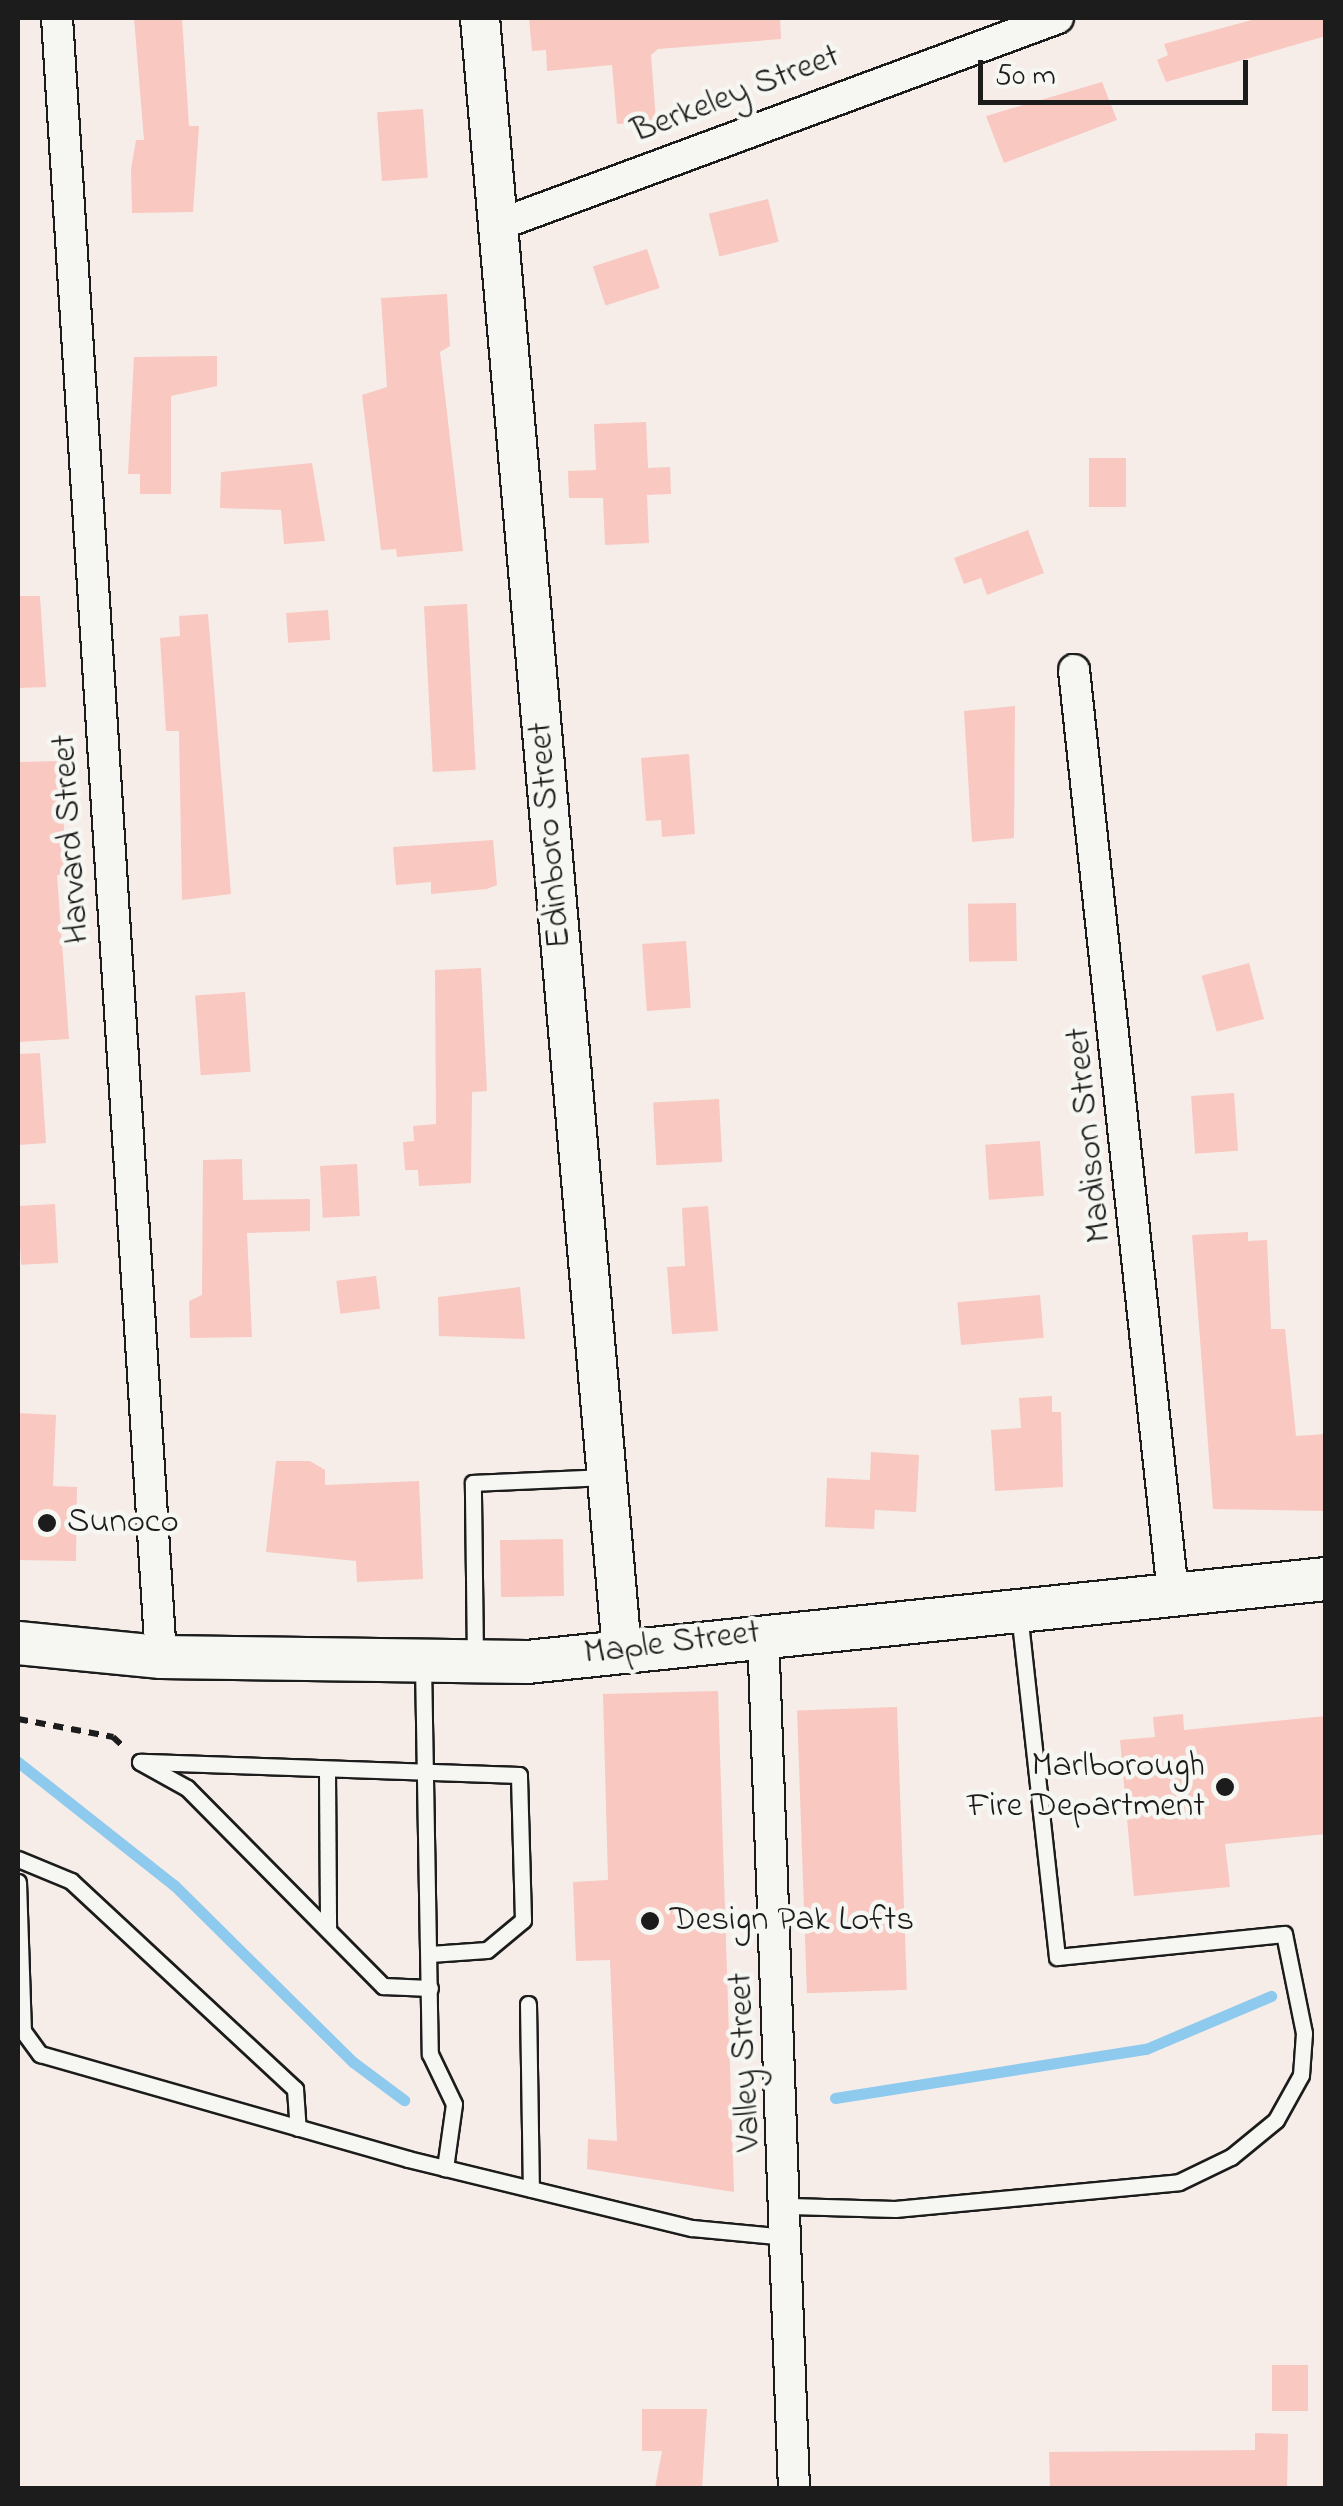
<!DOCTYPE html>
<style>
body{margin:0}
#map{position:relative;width:1343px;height:2506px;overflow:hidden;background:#f6ede8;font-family:"Indie Flower",sans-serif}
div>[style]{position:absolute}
.stream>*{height:11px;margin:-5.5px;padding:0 5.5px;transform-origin:5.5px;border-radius:5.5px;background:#8ec9ee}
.building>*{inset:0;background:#f8c8c1;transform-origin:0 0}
.path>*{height:6px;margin-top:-3px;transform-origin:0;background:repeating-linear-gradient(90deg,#1c1c1c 0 10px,transparent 0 18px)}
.roads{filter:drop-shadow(2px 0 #1c1c1c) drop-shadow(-2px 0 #1c1c1c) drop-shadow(0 2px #1c1c1c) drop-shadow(0 -2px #1c1c1c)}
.service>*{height:15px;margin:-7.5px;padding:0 7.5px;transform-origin:7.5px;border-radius:7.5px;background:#f6f6f2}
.minor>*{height:30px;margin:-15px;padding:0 15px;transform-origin:15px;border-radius:15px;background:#f6f6f2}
.tertiary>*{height:38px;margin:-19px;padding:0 19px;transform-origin:19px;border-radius:19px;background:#f6f6f2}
.secondary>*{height:42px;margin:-21px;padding:0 21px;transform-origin:21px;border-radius:21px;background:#f6f6f2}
.dots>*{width:28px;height:28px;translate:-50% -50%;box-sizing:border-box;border:5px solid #f6f6f2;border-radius:50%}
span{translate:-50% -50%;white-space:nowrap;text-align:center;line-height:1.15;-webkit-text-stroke:9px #f6f6f2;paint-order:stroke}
.street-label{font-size:35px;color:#1c1c1c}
.poi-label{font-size:35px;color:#1c1c1c}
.left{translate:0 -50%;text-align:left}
.right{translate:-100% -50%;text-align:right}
.frame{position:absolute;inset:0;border:20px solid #1c1c1c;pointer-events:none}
.scale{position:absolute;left:978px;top:60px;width:270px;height:45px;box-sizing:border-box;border:5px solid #1c1c1c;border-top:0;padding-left:12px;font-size:30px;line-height:35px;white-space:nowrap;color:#1c1c1c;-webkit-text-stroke:8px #f6f6f2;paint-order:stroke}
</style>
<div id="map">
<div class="stream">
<div style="left:18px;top:1762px;width:199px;rotate:38.3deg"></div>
<div style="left:174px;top:1885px;width:252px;rotate:44.7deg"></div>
<div style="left:353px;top:2062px;width:64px;rotate:36.7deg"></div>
<div style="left:835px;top:2098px;width:315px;rotate:-9deg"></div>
<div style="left:1146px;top:2049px;width:136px;rotate:-23deg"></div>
</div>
<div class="building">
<div style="clip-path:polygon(134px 18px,182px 18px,189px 126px,199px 126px,193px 212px,132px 213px,131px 169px,136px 140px,144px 140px)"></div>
<div style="clip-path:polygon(529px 18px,780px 18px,781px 39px,658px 49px,651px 55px,656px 121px,617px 124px,612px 65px,547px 71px,546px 50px,532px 51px)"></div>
<div style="clip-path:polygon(1259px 18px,1326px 18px,1326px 36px,1166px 82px,1157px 60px,1168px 55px,1164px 44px)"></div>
<div style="clip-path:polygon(1102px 82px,1117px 120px,1004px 163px,986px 116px)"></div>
<div style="left:423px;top:109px;width:69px;height:46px;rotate:86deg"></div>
<div style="left:768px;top:199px;width:44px;height:61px;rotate:76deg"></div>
<div style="left:647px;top:249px;width:41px;height:57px;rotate:72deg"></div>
<div style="clip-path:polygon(447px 294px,450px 346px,440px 352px,463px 551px,397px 557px,396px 549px,381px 550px,362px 395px,387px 387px,381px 298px)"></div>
<div style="clip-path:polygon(217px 356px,217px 386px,171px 396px,171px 494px,140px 494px,140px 474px,128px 474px,134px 357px)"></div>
<div style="clip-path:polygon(646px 422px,648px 468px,670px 467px,671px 494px,647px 495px,649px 543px,605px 545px,603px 498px,569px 498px,568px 471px,596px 470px,594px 424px)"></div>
<div style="left:1089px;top:458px;width:37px;height:49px"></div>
<div style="clip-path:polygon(312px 463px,325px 541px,284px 544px,281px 510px,220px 508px,221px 472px)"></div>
<div style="clip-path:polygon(1028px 530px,1044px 573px,987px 595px,981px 578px,964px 584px,954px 558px)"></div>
<div style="clip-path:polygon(18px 596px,40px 596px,46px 687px,18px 688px)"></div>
<div style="left:467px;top:604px;width:166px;height:43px;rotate:87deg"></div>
<div style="left:328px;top:610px;width:30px;height:42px;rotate:86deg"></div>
<div style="clip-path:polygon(208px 614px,231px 894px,182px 900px,179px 731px,166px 731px,160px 638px,180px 636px,179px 616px)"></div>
<div style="clip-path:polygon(1015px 706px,1014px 838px,972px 842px,964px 711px)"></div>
<div style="clip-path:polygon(689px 754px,695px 834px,662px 837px,661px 820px,646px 821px,641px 758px)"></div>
<div style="clip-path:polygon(61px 761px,66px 874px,57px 875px,69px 1039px,18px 1042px,18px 762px)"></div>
<div style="clip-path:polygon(493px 840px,497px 885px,487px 889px,431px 894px,431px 882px,396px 885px,393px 847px)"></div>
<div style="left:1016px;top:903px;width:58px;height:48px;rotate:89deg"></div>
<div style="left:686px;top:941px;width:67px;height:44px;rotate:86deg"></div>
<div style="left:1249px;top:963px;width:58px;height:49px;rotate:75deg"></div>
<div style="clip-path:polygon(481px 968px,487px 1091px,472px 1092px,471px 1183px,419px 1186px,418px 1170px,405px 1170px,403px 1142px,414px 1141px,413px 1126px,436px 1124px,435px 970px)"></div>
<div style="left:245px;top:992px;width:80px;height:50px;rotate:86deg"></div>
<div style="clip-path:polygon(40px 1053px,46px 1143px,18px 1145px,18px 1054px)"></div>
<div style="left:1234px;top:1093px;width:58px;height:43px;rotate:86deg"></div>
<div style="left:719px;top:1099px;width:63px;height:66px;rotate:87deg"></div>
<div style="left:1040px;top:1141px;width:55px;height:55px;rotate:86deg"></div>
<div style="clip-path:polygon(242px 1159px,243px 1200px,310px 1199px,310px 1231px,247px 1233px,252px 1337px,190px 1338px,189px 1301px,202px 1295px,203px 1160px)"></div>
<div style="left:357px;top:1164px;width:52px;height:37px;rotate:87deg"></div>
<div style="left:55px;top:1204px;width:59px;height:37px;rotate:87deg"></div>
<div style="clip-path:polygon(708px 1206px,718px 1331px,672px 1334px,667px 1267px,685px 1266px,682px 1208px)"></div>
<div style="clip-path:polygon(1248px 1232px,1248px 1241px,1267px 1240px,1271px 1329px,1285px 1329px,1296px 1436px,1326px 1434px,1326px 1511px,1213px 1509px,1192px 1235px)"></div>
<div style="left:376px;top:1276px;width:33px;height:40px;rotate:83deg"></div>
<div style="clip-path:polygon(520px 1287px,525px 1339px,439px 1336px,438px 1297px)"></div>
<div style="left:1040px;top:1295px;width:43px;height:83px;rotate:85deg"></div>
<div style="clip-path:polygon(1052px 1396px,1052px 1412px,1061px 1412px,1063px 1487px,995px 1491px,991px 1430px,1021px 1428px,1019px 1398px)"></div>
<div style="clip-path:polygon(18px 1413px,56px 1415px,53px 1486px,77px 1487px,76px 1561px,18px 1560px)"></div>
<div style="clip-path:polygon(871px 1452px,919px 1455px,916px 1512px,875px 1510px,874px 1529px,825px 1527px,827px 1478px,870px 1480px)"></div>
<div style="clip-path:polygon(276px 1461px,310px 1461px,325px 1470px,325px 1485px,419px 1481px,423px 1579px,357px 1582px,356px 1561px,266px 1552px)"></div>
<div style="left:563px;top:1539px;width:57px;height:63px;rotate:89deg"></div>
<div style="clip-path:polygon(718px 1691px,734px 2192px,587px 2169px,588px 2139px,617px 2141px,610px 1960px,576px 1961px,573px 1882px,608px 1880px,603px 1694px)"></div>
<div style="left:897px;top:1707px;width:283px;height:100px;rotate:88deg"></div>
<div style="clip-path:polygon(1183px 1714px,1184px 1730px,1326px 1716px,1326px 1834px,1225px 1844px,1230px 1887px,1134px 1896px,1120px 1740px,1155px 1737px,1153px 1717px)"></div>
<div style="left:1272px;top:2365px;width:36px;height:46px"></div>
<div style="clip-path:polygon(642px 2409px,707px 2409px,702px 2488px,655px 2488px,662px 2451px,642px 2451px)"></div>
<div style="clip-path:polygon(1255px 2433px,1288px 2434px,1287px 2488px,1050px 2488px,1049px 2452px,1255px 2450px)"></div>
</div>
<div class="path">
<div style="left:18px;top:1719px;width:97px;rotate:10.7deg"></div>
<div style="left:113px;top:1737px;width:16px;rotate:43deg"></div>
</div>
<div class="roads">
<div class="service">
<div style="left:475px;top:1659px;width:176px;rotate:-90.7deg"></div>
<div style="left:473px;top:1483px;width:132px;rotate:-2.6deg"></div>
<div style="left:423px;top:1664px;width:390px;rotate:89deg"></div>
<div style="left:430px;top:2054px;width:55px;rotate:64.4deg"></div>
<div style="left:454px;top:2104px;width:65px;rotate:98deg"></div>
<div style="left:327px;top:1773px;width:156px;rotate:89.6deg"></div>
<div style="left:18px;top:1859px;width:57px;rotate:22.5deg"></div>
<div style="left:71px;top:1881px;width:306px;rotate:42.9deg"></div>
<div style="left:295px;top:2089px;width:39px;rotate:86deg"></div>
<div style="left:18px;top:1882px;width:149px;rotate:88.1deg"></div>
<div style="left:23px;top:2031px;width:29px;rotate:54deg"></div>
<div style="left:40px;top:2054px;width:383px;rotate:15.9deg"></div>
<div style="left:408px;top:2159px;width:292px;rotate:13.7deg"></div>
<div style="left:692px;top:2228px;width:95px;rotate:5.4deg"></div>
<div style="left:430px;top:1954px;width:57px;rotate:-4deg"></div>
<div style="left:487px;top:1950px;width:47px;rotate:-39.8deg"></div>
<div style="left:523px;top:1920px;width:145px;rotate:-91.6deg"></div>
<div style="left:519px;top:1775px;width:379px;rotate:-178deg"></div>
<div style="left:140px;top:1762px;width:54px;rotate:29deg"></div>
<div style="left:187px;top:1788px;width:279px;rotate:45.3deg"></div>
<div style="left:383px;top:1986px;width:47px;rotate:2.4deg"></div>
<div style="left:528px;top:2004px;width:185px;rotate:89.1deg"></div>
<div style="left:790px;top:2206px;width:105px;rotate:1.6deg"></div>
<div style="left:895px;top:2209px;width:285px;rotate:-5.4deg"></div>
<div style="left:1179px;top:2182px;width:58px;rotate:-25.7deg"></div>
<div style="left:1231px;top:2157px;width:58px;rotate:-39.4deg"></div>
<div style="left:1276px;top:2120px;width:51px;rotate:-60.9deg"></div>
<div style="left:1301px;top:2075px;width:42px;rotate:-85.9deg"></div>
<div style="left:1304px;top:2033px;width:101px;rotate:-101.4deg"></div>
<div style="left:1284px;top:1934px;width:228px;rotate:174.2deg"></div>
<div style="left:1057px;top:1957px;width:347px;rotate:-96.3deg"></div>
</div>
<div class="minor">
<div style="left:57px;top:18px;width:1642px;rotate:86.37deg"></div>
<div style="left:498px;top:225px;width:597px;rotate:-20.29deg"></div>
<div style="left:1074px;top:670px;width:929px;rotate:83.88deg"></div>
<div style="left:763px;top:1632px;width:857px;rotate:87.93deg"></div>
</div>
<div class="tertiary">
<div style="left:480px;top:18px;width:1640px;rotate:85.03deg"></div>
</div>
<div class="secondary">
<div style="left:18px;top:1643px;width:144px;rotate:5.6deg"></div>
<div style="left:161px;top:1657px;width:366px;rotate:0.8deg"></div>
<div style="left:527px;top:1662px;width:803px;rotate:-5.93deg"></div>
</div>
</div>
<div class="dots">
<div style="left:47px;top:1523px;background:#1c1c1c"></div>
<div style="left:1225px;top:1787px;background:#1c1c1c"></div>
<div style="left:650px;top:1921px;background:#1c1c1c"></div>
</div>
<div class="street-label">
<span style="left:736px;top:95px;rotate:-21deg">Berkeley Street</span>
<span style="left:551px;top:835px;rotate:-95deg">Edinboro Street</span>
<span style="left:72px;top:839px;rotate:-94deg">Harvard Street</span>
<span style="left:1090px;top:1135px;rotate:-96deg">Madison Street</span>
<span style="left:672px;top:1644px;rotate:-7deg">Maple Street</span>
<span style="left:746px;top:2062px;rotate:-93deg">Valley Street</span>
</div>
<div class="poi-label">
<span class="left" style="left:67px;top:1523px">Sunoco</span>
<span class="right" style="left:1205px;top:1787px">Marlborough<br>Fire Department</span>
<span class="left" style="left:670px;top:1921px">Design Pak Lofts</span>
</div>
<div class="frame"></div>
<div class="scale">50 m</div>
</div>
